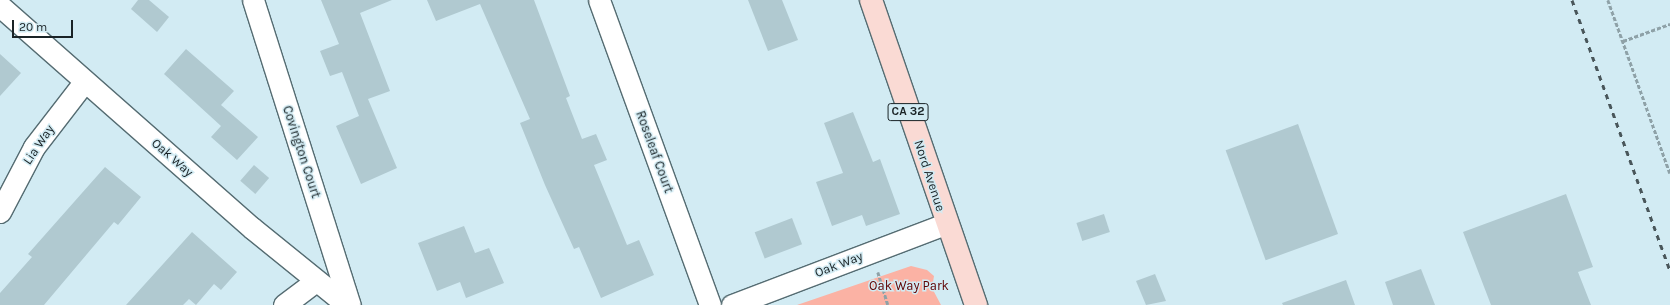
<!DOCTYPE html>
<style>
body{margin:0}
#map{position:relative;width:1670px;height:305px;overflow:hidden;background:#d2ebf3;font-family:Karla,sans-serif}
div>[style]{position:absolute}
.green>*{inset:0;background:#fbb2a4}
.building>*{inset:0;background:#b0c9d0;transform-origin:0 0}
.path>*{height:2.5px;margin-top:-1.25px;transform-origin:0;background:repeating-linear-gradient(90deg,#8ea1a7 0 4px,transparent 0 6px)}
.roads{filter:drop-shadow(1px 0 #556c72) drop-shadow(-1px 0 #556c72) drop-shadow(0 1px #556c72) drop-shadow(0 -1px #556c72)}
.street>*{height:21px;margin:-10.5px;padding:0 10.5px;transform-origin:10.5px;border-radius:10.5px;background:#fff}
.primary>*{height:22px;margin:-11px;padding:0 11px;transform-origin:11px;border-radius:11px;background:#fadad4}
.rail>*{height:3px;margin-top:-1.5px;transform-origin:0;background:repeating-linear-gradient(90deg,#49565a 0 5px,transparent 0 10px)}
span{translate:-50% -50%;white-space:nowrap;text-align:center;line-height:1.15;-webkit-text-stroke:3px #d2ebf3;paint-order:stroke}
.shield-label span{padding:1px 3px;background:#d2ebf3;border:1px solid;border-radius:3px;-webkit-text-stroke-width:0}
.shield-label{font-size:12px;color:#1a2326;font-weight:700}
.street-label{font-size:13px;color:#1a2326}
.park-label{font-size:13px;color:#5f0100}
.scale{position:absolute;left:12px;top:20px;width:61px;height:18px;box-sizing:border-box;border:2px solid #1a2326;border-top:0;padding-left:5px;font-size:12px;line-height:14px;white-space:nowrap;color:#1a2326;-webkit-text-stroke:3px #d2ebf3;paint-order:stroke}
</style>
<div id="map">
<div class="green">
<div style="clip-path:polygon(911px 266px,927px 270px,934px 276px,932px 288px,941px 305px,797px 305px)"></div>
</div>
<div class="building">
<div style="clip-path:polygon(138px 0,149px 0,169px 17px,157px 32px,131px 9px)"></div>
<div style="clip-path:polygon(321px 0,392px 0,360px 13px,390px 91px,368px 99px,397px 168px,361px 184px,336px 126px,359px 116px,342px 72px,330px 76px,320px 51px,339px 44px)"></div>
<div style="clip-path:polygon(427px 0,534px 0,570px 96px,566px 98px,582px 139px,596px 134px,607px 160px,594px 165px,627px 245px,639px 240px,654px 275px,601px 298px,579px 247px,574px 249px,545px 185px,520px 123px,530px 119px,480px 4px,436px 21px)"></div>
<div style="clip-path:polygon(748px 0,782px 0,798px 40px,768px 51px)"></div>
<div style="clip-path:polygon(186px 49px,234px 91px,221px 105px,258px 137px,237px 160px,211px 137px,221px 126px,164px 74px)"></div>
<div style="clip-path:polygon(0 54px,21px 73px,0 96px)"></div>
<div style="clip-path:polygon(853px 112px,873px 162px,880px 159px,900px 214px,866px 226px,862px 215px,832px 226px,816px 182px,843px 173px,824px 123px)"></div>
<div style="left:1298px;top:124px;width:117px;height:77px;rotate:70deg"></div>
<div style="left:254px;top:165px;width:20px;height:21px;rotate:41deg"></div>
<div style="clip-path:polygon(105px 167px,141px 197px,118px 225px,114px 222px,44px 305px,0 305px,0 293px,32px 257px,28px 254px)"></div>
<div style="clip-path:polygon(1566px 194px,1593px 267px,1578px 272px,1591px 305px,1491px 305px,1463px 232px)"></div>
<div style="left:1104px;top:214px;width:19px;height:29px;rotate:72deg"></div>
<div style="left:792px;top:218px;width:28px;height:40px;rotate:69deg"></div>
<div style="clip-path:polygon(464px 226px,475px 253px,489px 248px,504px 283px,466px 298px,460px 282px,437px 291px,418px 243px)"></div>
<div style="clip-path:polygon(192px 232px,237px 272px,221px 290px,214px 284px,196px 305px,189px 299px,183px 305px,126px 305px)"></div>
<div style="clip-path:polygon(1421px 269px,1435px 305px,1393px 305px,1385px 282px)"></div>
<div style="clip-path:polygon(1155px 274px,1166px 301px,1146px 305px,1136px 281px)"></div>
<div style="clip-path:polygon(1346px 280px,1355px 305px,1283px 305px,1282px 303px)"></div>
</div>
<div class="path">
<div style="left:1608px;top:0;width:184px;rotate:70.3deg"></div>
<div style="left:1623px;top:41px;width:50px;rotate:-19.9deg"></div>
<div style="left:878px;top:272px;width:34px;rotate:73deg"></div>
</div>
<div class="roads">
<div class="street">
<div style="left:253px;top:0;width:320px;rotate:72.4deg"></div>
<div style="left:599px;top:0;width:325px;rotate:70deg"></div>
<div style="left:0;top:6px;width:336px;rotate:41.4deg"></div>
<div style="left:252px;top:228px;width:122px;rotate:39deg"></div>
<div style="left:0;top:212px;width:73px;rotate:-62.4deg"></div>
<div style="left:34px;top:147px;width:82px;rotate:-52.4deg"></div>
<div style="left:284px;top:305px;width:40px;rotate:-37deg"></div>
<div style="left:732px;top:305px;width:228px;rotate:-20.8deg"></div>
</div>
<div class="primary">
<div style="left:871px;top:0;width:323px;rotate:71deg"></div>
</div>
</div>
<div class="rail">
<div style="left:1572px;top:0;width:287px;rotate:70.1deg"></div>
</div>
<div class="shield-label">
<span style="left:908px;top:112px">CA 32</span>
</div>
<div class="street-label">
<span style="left:39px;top:145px;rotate:-56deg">Lia Way</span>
<span style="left:301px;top:152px;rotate:72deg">Covington Court</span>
<span style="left:654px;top:152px;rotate:70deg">Roseleaf Court</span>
<span style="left:172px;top:158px;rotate:41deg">Oak Way</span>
<span style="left:929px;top:176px;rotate:72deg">Nord Avenue</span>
<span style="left:839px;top:265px;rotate:-21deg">Oak Way</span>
</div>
<div class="park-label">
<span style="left:909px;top:286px">Oak Way Park</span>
</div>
<div class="scale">20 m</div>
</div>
